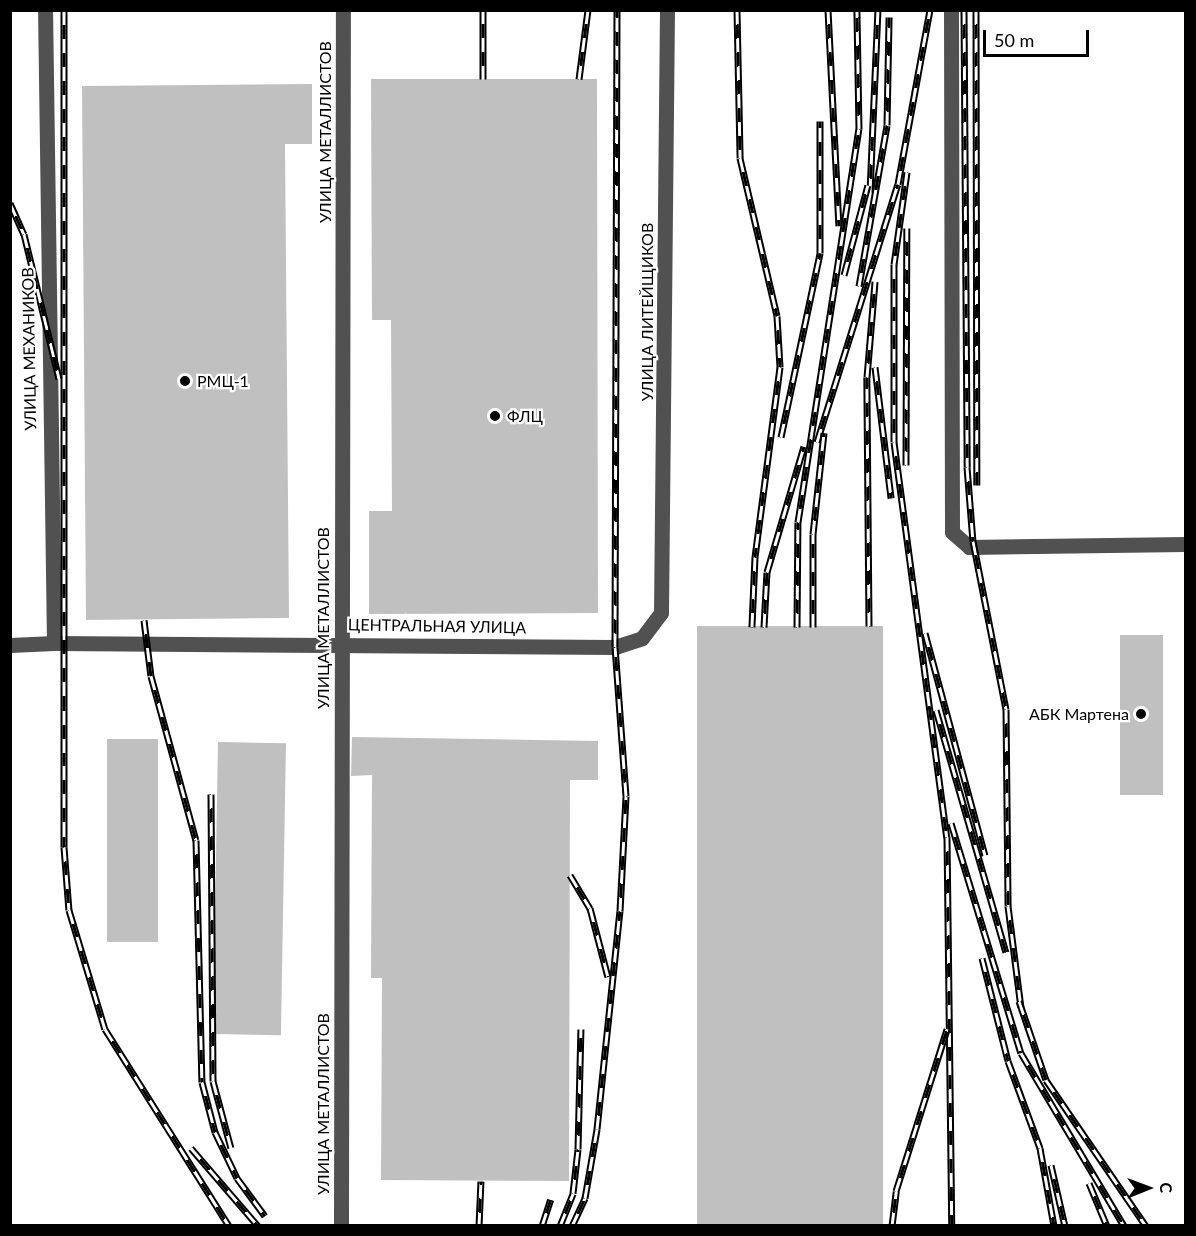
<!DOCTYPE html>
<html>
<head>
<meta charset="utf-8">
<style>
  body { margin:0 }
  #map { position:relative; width:1196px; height:1236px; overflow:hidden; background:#fff; font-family:Lato,sans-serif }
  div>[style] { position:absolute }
  .building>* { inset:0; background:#c0c0c0; transform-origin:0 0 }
  .minor>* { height:15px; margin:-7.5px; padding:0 7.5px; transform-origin:7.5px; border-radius:7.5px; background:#515151 }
  .rail>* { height:7px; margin-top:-3.5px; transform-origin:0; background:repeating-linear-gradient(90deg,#fff 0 14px,#000 0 28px); box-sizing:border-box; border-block:2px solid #000 }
  .dots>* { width:16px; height:16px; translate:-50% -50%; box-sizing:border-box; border:3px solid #fff; border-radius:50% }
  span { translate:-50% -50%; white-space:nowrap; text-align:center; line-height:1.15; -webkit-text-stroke:4.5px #fff; paint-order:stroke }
  .street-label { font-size:16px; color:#000 }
  .poi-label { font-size:16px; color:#000 }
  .left { translate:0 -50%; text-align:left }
  .right { translate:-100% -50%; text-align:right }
  .frame { position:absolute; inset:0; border:12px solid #000; pointer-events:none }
  .north { position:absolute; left:1118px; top:1158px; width:60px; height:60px; -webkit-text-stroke:4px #fff; paint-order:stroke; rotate:89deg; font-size:16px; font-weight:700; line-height:24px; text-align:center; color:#000 }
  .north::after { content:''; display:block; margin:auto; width:21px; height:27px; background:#000; clip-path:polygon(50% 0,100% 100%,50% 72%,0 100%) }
  .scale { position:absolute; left:983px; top:30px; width:106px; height:27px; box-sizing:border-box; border:3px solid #000; border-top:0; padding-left:8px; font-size:18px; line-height:21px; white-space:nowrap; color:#000; -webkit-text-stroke:4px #fff; paint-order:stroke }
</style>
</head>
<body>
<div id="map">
  <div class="building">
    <i style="clip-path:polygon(371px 79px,597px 79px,598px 613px,369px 614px,369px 511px,392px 511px,391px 320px,372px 320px)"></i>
    <i style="clip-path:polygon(312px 84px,312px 144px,285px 144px,289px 618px,86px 620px,82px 86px)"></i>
    <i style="left:883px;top:626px;width:600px;height:186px;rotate:90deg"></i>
    <i style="left:1120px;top:635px;width:43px;height:160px"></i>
    <i style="clip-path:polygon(352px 737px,598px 741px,598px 780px,570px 780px,569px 1181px,381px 1180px,382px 978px,371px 978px,372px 775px,351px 776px)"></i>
    <i style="left:158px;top:739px;width:203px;height:51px;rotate:90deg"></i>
    <i style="left:218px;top:742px;width:68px;height:292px;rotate:1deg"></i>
  </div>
  <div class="minor">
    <i style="left:951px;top:10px;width:522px;rotate:89.89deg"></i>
    <i style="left:952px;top:532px;width:23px;rotate:41deg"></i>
    <i style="left:969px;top:547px;width:217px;rotate:-0.8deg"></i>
    <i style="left:54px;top:643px;width:561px;rotate:0.41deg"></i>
    <i style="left:615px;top:647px;width:28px;rotate:-18deg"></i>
    <i style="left:642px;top:638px;width:31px;rotate:-53deg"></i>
    <i style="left:661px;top:613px;width:603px;rotate:-89.43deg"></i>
    <i style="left:10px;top:645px;width:44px;rotate:-2.6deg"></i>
    <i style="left:54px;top:643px;width:633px;rotate:-90.81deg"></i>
    <i style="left:341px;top:1226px;width:1216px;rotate:-89.91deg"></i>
  </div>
  <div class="rail">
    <i style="left:64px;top:10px;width:837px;rotate:90deg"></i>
    <i style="left:64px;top:847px;width:63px;rotate:85.5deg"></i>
    <i style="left:69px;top:910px;width:124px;rotate:73.2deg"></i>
    <i style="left:105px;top:1029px;width:233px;rotate:57.8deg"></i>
    <i style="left:737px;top:10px;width:148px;rotate:88.8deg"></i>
    <i style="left:740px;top:158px;width:162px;rotate:76.8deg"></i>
    <i style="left:777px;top:316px;width:51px;rotate:86.6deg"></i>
    <i style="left:780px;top:367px;width:192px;rotate:97.5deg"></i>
    <i style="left:755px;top:557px;width:70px;rotate:92.5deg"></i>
    <i style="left:828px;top:10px;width:216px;rotate:87.1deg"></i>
    <i style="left:964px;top:10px;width:457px;rotate:89.6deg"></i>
    <i style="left:967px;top:467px;width:74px;rotate:85.4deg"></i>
    <i style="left:973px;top:541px;width:171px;rotate:78.9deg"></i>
    <i style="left:1006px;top:709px;width:197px;rotate:89.4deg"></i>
    <i style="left:1008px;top:906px;width:102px;rotate:82.7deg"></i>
    <i style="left:976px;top:10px;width:475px;rotate:89.9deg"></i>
    <i style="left:483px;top:79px;width:69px;rotate:-90deg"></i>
    <i style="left:579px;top:79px;width:70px;rotate:-82.6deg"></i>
    <i style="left:907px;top:172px;width:93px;rotate:98deg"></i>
    <i style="left:894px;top:264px;width:178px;rotate:90deg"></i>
    <i style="left:894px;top:442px;width:399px;rotate:82.4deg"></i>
    <i style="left:947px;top:837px;width:389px;rotate:89.3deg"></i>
    <i style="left:870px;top:192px;width:182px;rotate:-87.5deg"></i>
    <i style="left:10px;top:203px;width:34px;rotate:66deg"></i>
    <i style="left:24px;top:234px;width:149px;rotate:76.4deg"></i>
    <i style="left:844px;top:275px;width:93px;rotate:-75.1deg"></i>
    <i style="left:859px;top:286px;width:163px;rotate:-80.1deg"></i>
    <i style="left:887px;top:125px;width:108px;rotate:-88.9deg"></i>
    <i style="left:875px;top:367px;width:132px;rotate:83deg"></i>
    <i style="left:781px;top:437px;width:188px;rotate:-78deg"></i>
    <i style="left:820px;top:253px;width:132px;rotate:-90deg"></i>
    <i style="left:817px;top:442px;width:270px;rotate:-72.6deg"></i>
    <i style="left:898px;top:184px;width:177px;rotate:-79.6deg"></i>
    <i style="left:906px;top:465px;width:237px;rotate:-89.8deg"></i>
    <i style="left:144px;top:620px;width:56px;rotate:82.9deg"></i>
    <i style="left:151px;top:676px;width:170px;rotate:74.7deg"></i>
    <i style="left:196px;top:840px;width:242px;rotate:88.6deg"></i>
    <i style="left:202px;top:1082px;width:52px;rotate:75.4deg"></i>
    <i style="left:215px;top:1132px;width:51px;rotate:64.4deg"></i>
    <i style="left:237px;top:1178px;width:47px;rotate:53.6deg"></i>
    <i style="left:869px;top:626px;width:249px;rotate:-90.5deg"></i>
    <i style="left:867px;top:377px;width:96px;rotate:-85.2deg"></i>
    <i style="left:764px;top:627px;width:55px;rotate:-86.9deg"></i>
    <i style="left:767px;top:572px;width:131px;rotate:-73.6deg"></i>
    <i style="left:797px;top:627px;width:105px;rotate:-89.5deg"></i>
    <i style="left:798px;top:522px;width:398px;rotate:-81.2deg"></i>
    <i style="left:859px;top:129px;width:119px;rotate:-91deg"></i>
    <i style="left:813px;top:627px;width:93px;rotate:-90deg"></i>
    <i style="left:813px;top:534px;width:102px;rotate:-83.8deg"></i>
    <i style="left:925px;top:633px;width:230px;rotate:74.9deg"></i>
    <i style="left:936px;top:710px;width:252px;rotate:73.9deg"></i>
    <i style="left:211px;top:794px;width:287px;rotate:89.6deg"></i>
    <i style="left:213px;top:1081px;width:69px;rotate:75deg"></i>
    <i style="left:951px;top:823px;width:240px;rotate:73.1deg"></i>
    <i style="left:1021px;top:1053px;width:201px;rotate:59.2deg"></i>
    <i style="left:570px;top:875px;width:39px;rotate:59deg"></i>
    <i style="left:590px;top:908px;width:71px;rotate:75.4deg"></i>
    <i style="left:982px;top:958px;width:106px;rotate:75.8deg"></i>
    <i style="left:1008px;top:1061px;width:93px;rotate:69.8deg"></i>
    <i style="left:1040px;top:1148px;width:79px;rotate:79.8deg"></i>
    <i style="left:1019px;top:1001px;width:83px;rotate:71.1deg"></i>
    <i style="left:1046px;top:1080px;width:177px;rotate:55.6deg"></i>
    <i style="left:191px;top:1148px;width:103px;rotate:49.3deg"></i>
    <i style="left:1051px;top:1165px;width:63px;rotate:77.1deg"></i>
    <i style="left:1089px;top:1183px;width:47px;rotate:67.3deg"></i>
    <i style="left:479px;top:1226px;width:45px;rotate:-87.5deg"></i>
    <i style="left:542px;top:1226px;width:28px;rotate:-72deg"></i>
    <i style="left:560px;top:1226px;width:35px;rotate:-68deg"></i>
    <i style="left:573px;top:1193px;width:44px;rotate:-83.5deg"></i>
    <i style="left:578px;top:1149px;width:120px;rotate:-88.6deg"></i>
    <i style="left:572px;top:1226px;width:31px;rotate:-65deg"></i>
    <i style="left:585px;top:1198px;width:70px;rotate:-80.1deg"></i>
    <i style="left:597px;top:1129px;width:219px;rotate:-84deg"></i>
    <i style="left:620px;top:911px;width:115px;rotate:-87deg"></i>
    <i style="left:626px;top:796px;width:149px;rotate:-94.2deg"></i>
    <i style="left:615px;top:647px;width:637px;rotate:-89.82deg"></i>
    <i style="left:892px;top:1226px;width:35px;rotate:-83deg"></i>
    <i style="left:896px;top:1191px;width:170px;rotate:-72.5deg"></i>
  </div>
  <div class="dots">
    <i style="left:185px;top:381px;background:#000"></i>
    <i style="left:495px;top:416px;background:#000"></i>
    <i style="left:1141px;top:714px;background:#000"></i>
  </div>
  <div class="street-label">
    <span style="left:325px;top:132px;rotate:-90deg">УЛИЦА МЕТАЛЛИСТОВ</span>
    <span style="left:647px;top:312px;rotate:-90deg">УЛИЦА ЛИТЕЙЩИКОВ</span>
    <span style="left:29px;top:349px;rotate:-91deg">УЛИЦА МЕХАНИКОВ</span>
    <span style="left:323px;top:618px;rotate:-90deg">УЛИЦА МЕТАЛЛИСТОВ</span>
    <span style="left:437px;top:626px;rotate:1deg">ЦЕНТРАЛЬНАЯ УЛИЦА</span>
    <span style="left:323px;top:1104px;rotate:-90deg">УЛИЦА МЕТАЛЛИСТОВ</span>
  </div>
  <div class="poi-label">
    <span class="left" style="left:197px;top:381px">РМЦ-1</span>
    <span class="left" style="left:507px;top:416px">ФЛЦ</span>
    <span class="right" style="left:1129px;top:714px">АБК Мартена</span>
  </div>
  <div class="frame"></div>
  <div class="north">С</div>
  <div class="scale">50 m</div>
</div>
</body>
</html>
